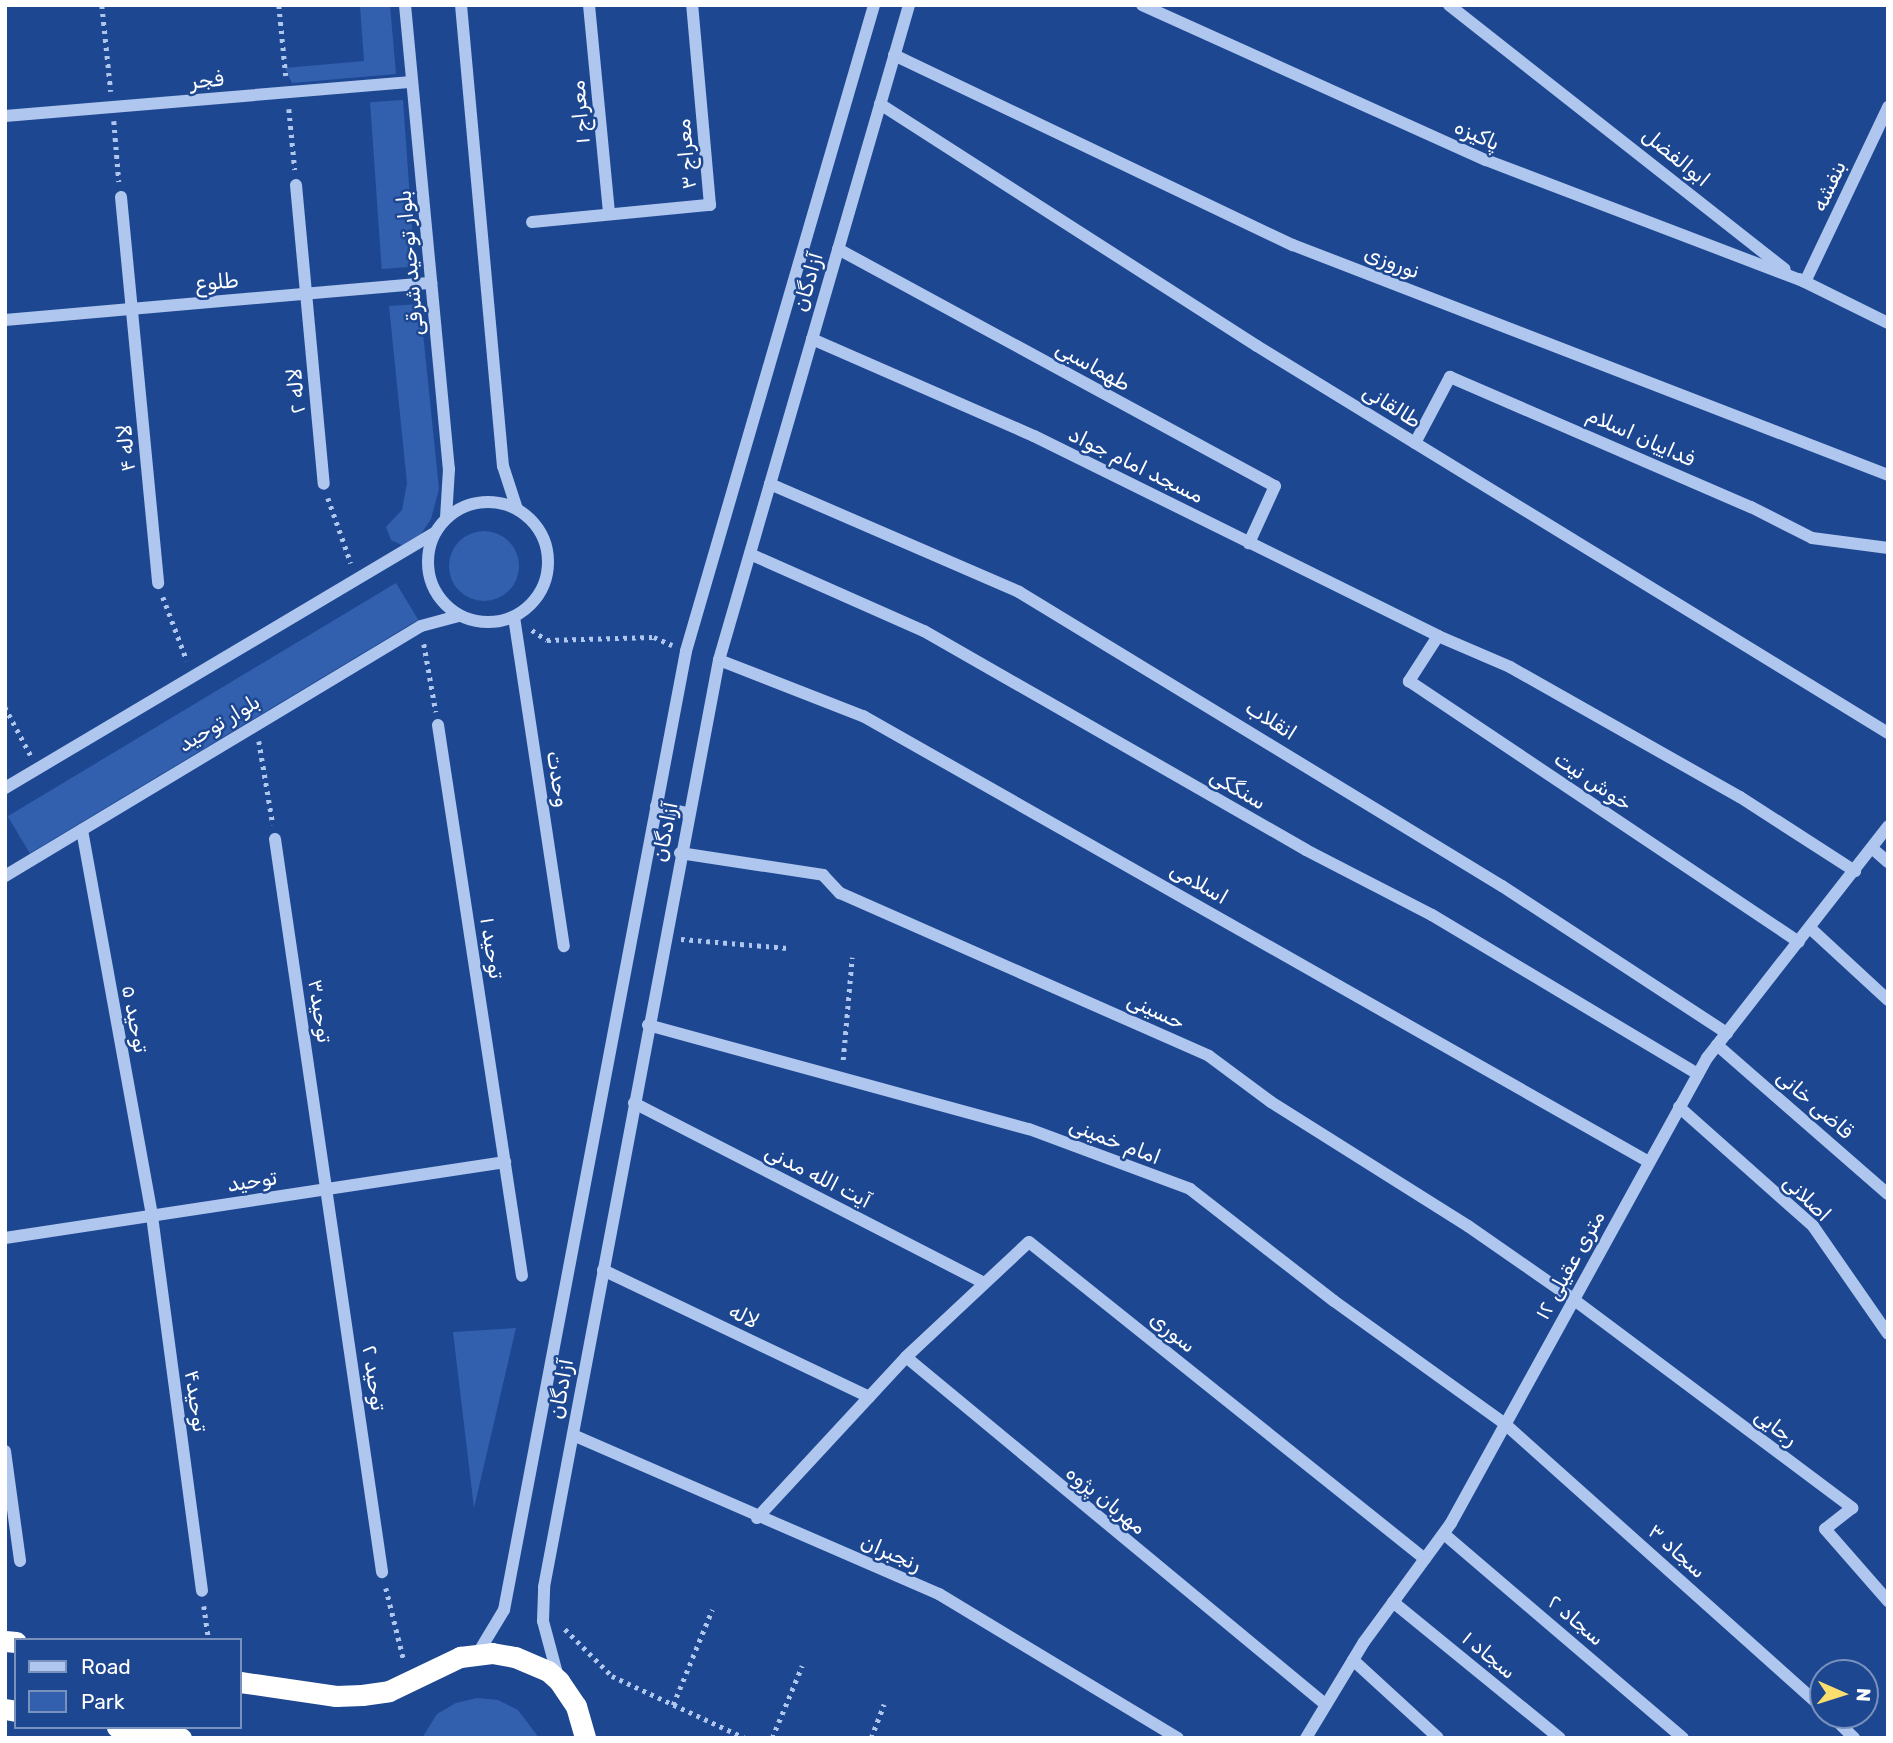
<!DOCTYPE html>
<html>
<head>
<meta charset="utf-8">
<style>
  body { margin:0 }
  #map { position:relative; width:1893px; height:1743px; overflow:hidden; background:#1e4791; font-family:Rubik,"Noto Sans Arabic",sans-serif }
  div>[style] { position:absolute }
  .green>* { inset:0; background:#3260af; transform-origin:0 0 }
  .round { border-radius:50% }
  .path>* { height:4.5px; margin-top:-2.25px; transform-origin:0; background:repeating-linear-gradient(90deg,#afc6ee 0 3.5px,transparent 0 8.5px) }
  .minor>* { height:12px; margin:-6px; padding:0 6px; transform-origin:6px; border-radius:6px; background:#afc6ee }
  .minor>.ring { margin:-6px; padding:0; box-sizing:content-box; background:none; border:12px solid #afc6ee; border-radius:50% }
  .highway>* { height:21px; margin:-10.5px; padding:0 10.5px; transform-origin:10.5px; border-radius:10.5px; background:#fff }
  span { translate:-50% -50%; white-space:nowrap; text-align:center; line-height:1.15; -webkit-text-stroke:5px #1e4791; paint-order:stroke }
  .street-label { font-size:21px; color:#fff }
  .frame { position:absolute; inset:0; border:7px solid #fff; pointer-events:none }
  .legend { position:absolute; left:14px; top:1638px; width:228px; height:91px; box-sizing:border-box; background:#1e4791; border:2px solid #7891bd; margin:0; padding:9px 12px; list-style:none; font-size:21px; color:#fff }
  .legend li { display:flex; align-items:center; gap:14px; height:35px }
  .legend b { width:35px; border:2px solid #7891bd }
  .north { position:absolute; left:1809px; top:1659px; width:70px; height:70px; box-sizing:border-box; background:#1e4791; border:2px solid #7891bd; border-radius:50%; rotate:93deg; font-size:19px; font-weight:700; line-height:28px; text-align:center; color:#fff }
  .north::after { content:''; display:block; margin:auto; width:24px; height:32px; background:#fcde6e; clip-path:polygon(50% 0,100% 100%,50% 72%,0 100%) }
</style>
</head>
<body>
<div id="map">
  <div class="green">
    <i style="clip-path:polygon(360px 5px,390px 5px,396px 74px,292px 83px,285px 68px,364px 61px)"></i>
    <i style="left:403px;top:100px;width:167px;height:33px;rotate:86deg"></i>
    <i style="clip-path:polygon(420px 304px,439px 489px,431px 519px,421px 534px,402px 545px,391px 540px,386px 527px,402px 510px,407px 483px,389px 306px)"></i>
    <i class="round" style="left:449px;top:531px;width:70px;height:70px"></i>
    <i style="left:396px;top:583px;width:43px;height:453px;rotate:59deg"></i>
    <i style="clip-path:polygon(516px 1328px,474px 1508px,453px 1332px)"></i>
    <i style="clip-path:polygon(477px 1698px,498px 1700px,518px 1710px,539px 1738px,422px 1738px,437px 1714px,456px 1703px)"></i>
  </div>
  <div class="path">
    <i style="left:102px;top:5px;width:87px;rotate:84.1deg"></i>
    <i style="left:279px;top:5px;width:71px;rotate:84.4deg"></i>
    <i style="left:289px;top:109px;width:61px;rotate:84.4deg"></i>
    <i style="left:114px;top:121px;width:61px;rotate:85.3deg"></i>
    <i style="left:328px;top:498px;width:69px;rotate:70.5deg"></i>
    <i style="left:163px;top:597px;width:68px;rotate:69.4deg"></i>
    <i style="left:532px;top:630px;width:18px;rotate:34deg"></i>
    <i style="left:547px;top:640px;width:107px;rotate:-1.6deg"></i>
    <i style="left:654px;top:637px;width:20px;rotate:24deg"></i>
    <i style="left:424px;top:644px;width:69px;rotate:80deg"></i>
    <i style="left:5px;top:707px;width:55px;rotate:62deg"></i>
    <i style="left:259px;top:741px;width:85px;rotate:80.5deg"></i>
    <i style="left:681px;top:939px;width:107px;rotate:4.8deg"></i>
    <i style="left:843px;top:1060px;width:103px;rotate:-85deg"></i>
    <i style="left:386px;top:1588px;width:75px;rotate:76.1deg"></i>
    <i style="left:204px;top:1606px;width:34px;rotate:82deg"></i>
    <i style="left:565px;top:1629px;width:66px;rotate:45deg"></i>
    <i style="left:612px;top:1676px;width:147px;rotate:25deg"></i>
    <i style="left:673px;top:1705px;width:103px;rotate:-67.7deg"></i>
    <i style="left:772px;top:1738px;width:78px;rotate:-67.4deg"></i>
    <i style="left:871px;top:1738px;width:36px;rotate:-69deg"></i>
  </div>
  <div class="minor">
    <i style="left:405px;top:5px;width:466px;rotate:84.6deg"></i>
    <i style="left:449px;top:469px;width:49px;rotate:93.5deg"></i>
    <i style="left:461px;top:5px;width:463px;rotate:84.8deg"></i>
    <i style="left:503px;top:466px;width:45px;rotate:72deg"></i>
    <i style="left:589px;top:5px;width:210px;rotate:84.5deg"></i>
    <i style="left:1142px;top:5px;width:377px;rotate:24.3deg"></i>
    <i style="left:1486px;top:160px;width:342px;rotate:20.9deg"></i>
    <i style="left:1805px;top:282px;width:194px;rotate:-64.6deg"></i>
    <i style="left:1449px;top:5px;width:427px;rotate:38.2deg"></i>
    <i style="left:894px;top:55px;width:442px;rotate:25.5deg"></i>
    <i style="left:1293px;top:245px;width:638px;rotate:21.13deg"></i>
    <i style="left:880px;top:104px;width:448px;rotate:32.7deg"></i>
    <i style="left:1257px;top:346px;width:740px;rotate:31.52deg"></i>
    <i style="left:5px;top:116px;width:408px;rotate:-4.8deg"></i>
    <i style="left:296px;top:185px;width:300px;rotate:84.7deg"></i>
    <i style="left:121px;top:197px;width:388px;rotate:84.5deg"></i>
    <i style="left:532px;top:222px;width:179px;rotate:-5.5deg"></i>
    <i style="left:710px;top:205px;width:201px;rotate:-95.1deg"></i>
    <i style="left:838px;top:249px;width:497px;rotate:28.5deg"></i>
    <i style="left:1275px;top:486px;width:63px;rotate:114.5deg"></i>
    <i style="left:1799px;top:279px;width:99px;rotate:26.3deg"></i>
    <i style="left:5px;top:320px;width:428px;rotate:-5deg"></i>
    <i style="left:812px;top:339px;width:242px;rotate:23.6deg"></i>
    <i style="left:1034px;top:436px;width:451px;rotate:26.3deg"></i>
    <i style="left:1438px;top:636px;width:78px;rotate:23.3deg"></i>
    <i style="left:1510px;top:667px;width:264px;rotate:29.5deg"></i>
    <i style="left:1740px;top:797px;width:137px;rotate:32.8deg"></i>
    <i style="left:1415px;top:443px;width:75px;rotate:-62.1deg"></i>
    <i style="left:1450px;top:377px;width:328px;rotate:23.4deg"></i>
    <i style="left:1751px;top:507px;width:68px;rotate:26.9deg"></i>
    <i style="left:1812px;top:538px;width:77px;rotate:7.5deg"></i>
    <i style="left:770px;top:484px;width:271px;rotate:23.4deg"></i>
    <i style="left:1019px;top:592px;width:565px;rotate:31.33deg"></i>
    <i style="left:1502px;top:886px;width:269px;rotate:33.2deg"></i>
    <i class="ring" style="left:428px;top:502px;width:108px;height:108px"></i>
    <i style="left:750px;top:554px;width:190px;rotate:23.9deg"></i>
    <i style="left:924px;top:631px;width:440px;rotate:29.8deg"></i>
    <i style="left:1306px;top:850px;width:142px;rotate:27.3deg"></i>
    <i style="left:1432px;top:915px;width:310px;rotate:30.9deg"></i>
    <i style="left:514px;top:617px;width:333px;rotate:81.4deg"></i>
    <i style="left:1438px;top:636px;width:54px;rotate:122.8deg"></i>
    <i style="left:1409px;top:681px;width:469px;rotate:33.8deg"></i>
    <i style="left:719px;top:660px;width:155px;rotate:21.3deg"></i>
    <i style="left:863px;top:716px;width:904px;rotate:29.57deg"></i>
    <i style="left:438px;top:725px;width:557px;rotate:81.33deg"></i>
    <i style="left:5px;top:788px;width:500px;rotate:-30.7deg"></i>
    <i style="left:656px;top:806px;width:32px;rotate:13deg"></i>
    <i style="left:82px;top:830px;width:392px;rotate:79.7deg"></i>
    <i style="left:152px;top:1216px;width:378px;rotate:82.4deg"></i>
    <i style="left:275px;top:839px;width:741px;rotate:81.69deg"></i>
    <i style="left:1873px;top:849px;width:20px;rotate:41deg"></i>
    <i style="left:680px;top:853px;width:145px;rotate:8.7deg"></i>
    <i style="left:823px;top:875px;width:25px;rotate:47deg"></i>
    <i style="left:840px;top:893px;width:403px;rotate:23.8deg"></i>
    <i style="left:1209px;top:1056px;width:77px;rotate:36.6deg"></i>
    <i style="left:1271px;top:1102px;width:233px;rotate:32.2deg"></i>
    <i style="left:1468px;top:1226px;width:128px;rotate:34.8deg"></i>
    <i style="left:1573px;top:1299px;width:349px;rotate:36.8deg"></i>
    <i style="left:1852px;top:1508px;width:34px;rotate:142deg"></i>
    <i style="left:1825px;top:1529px;width:96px;rotate:48.8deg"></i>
    <i style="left:5px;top:876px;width:485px;rotate:-31deg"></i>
    <i style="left:421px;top:626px;width:39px;rotate:-15deg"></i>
    <i style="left:1810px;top:928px;width:106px;rotate:42.7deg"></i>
    <i style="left:648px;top:1025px;width:395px;rotate:15.3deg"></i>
    <i style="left:1029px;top:1129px;width:172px;rotate:20.4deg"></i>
    <i style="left:1190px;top:1189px;width:182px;rotate:37.9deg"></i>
    <i style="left:1334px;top:1301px;width:211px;rotate:35.7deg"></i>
    <i style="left:1505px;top:1424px;width:426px;rotate:41.8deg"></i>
    <i style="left:1717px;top:1045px;width:227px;rotate:41.1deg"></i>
    <i style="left:634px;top:1103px;width:394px;rotate:27.2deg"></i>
    <i style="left:1679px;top:1107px;width:179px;rotate:41.6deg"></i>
    <i style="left:1813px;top:1226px;width:131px;rotate:55.2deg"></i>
    <i style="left:5px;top:1238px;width:506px;rotate:-8.64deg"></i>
    <i style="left:603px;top:1270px;width:295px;rotate:25.5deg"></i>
    <i style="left:906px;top:1357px;width:168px;rotate:-43.1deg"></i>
    <i style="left:1029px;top:1242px;width:507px;rotate:38.68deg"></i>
    <i style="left:573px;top:1435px;width:399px;rotate:23.5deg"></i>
    <i style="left:939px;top:1594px;width:279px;rotate:31.1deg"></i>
    <i style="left:5px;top:1451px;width:111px;rotate:82.2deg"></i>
    <i style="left:757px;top:1518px;width:219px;rotate:-47.2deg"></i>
    <i style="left:906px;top:1357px;width:545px;rotate:39.64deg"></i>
    <i style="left:1444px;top:1534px;width:314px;rotate:40.5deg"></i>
    <i style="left:1393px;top:1602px;width:215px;rotate:39.2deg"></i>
    <i style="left:478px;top:1653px;width:50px;rotate:-58.8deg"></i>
    <i style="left:504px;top:1610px;width:976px;rotate:-79.25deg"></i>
    <i style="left:686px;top:651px;width:673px;rotate:-73.77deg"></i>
    <i style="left:1353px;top:1660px;width:115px;rotate:42.5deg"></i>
    <i style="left:558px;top:1677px;width:58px;rotate:-105deg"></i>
    <i style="left:543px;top:1621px;width:34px;rotate:-88deg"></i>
    <i style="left:544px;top:1587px;width:943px;rotate:-79.31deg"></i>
    <i style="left:719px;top:660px;width:682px;rotate:-73.82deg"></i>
    <i style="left:1831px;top:1715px;width:33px;rotate:45deg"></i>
    <i style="left:1306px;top:1738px;width:112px;rotate:-58.9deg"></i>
    <i style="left:1364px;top:1642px;width:147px;rotate:-53.8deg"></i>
    <i style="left:1451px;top:1523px;width:531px;rotate:-61.17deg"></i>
    <i style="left:1707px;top:1058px;width:294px;rotate:-52deg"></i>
  </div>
  <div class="highway">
    <i style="left:5px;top:1641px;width:11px;rotate:5deg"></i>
    <i style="left:240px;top:1682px;width:97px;rotate:8.3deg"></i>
    <i style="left:336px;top:1696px;width:26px;rotate:-2deg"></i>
    <i style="left:362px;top:1695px;width:27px;rotate:-8deg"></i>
    <i style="left:389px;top:1691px;width:79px;rotate:-25.6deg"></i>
    <i style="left:460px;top:1657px;width:32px;rotate:-7deg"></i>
    <i style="left:492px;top:1653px;width:23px;rotate:10deg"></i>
    <i style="left:515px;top:1657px;width:36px;rotate:23deg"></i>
    <i style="left:548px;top:1671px;width:15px;rotate:42deg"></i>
    <i style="left:559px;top:1681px;width:30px;rotate:56deg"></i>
    <i style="left:576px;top:1706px;width:33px;rotate:74deg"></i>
    <i style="left:5px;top:1709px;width:11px;rotate:10deg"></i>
    <i style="left:117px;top:1727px;width:65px;rotate:9.8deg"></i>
  </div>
  <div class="street-label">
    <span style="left:207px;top:80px;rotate:-5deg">فجر</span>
    <span style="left:580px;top:112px;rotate:-95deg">معراج ۱</span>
    <span style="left:1477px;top:135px;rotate:24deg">پاکیزه</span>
    <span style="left:686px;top:154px;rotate:-95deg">معراج ۳</span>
    <span style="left:1676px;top:157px;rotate:39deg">ابوالفضل</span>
    <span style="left:1829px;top:186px;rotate:-65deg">بنفشه</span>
    <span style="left:1392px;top:262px;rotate:21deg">نوروزی</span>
    <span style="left:410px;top:263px;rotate:-95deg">بلوار توحید شرقی</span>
    <span style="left:217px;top:282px;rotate:-5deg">طلوع</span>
    <span style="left:808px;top:282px;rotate:-74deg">آزادگان</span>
    <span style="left:1093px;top:366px;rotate:29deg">طهماسبی</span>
    <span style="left:296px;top:391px;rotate:-95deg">لاله ۲</span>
    <span style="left:1392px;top:406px;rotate:32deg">طالقانی</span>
    <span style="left:1641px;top:437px;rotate:24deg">فداییان اسلام</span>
    <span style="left:126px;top:448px;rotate:-95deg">لاله ۴</span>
    <span style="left:1136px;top:465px;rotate:26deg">مسجد امام جواد</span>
    <span style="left:1271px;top:720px;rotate:32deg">انقلاب</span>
    <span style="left:219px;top:723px;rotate:-31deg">بلوار توحید</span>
    <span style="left:558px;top:779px;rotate:81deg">وحدت</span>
    <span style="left:1593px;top:781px;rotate:34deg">خوش نیت</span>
    <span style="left:1238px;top:789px;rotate:30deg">سنگکی</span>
    <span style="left:665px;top:832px;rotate:-79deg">آزادگان</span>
    <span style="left:1199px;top:883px;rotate:30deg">اسلامی</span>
    <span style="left:492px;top:948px;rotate:81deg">توحید ۱</span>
    <span style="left:320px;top:1011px;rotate:81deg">توحید۳</span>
    <span style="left:1156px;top:1011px;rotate:24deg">حسینی</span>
    <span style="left:135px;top:1019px;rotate:79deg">توحید ۵</span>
    <span style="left:1815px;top:1104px;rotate:41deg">قاضی خانی</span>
    <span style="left:1115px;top:1141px;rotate:21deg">امام خمینی</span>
    <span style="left:818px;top:1176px;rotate:27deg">آیت الله مدنی</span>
    <span style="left:252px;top:1181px;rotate:-9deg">توحید</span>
    <span style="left:1807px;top:1198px;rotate:44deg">اصلانی</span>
    <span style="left:1570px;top:1265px;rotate:-61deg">۱۲ متری عقیلی</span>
    <span style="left:744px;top:1316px;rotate:26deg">لاله</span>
    <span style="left:1173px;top:1332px;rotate:39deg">سوری</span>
    <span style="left:374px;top:1378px;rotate:82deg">توحید ۲</span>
    <span style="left:561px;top:1389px;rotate:-80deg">آزادگان</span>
    <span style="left:196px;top:1401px;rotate:82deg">توحید۴</span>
    <span style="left:1776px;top:1427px;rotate:37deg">رجایی</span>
    <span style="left:1106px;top:1500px;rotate:39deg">مهربان پژوه</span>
    <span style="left:1677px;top:1551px;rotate:42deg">سجاد ۳</span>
    <span style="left:891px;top:1553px;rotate:23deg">رنجبران</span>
    <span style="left:1576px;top:1620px;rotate:40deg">سجاد ۲</span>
    <span style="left:1489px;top:1655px;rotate:39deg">سجاد ۱</span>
  </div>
  <div class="frame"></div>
  <ul class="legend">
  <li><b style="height:9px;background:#afc6ee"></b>Road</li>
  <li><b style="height:19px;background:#3260af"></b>Park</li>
  </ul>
  <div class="north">N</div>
</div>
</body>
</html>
